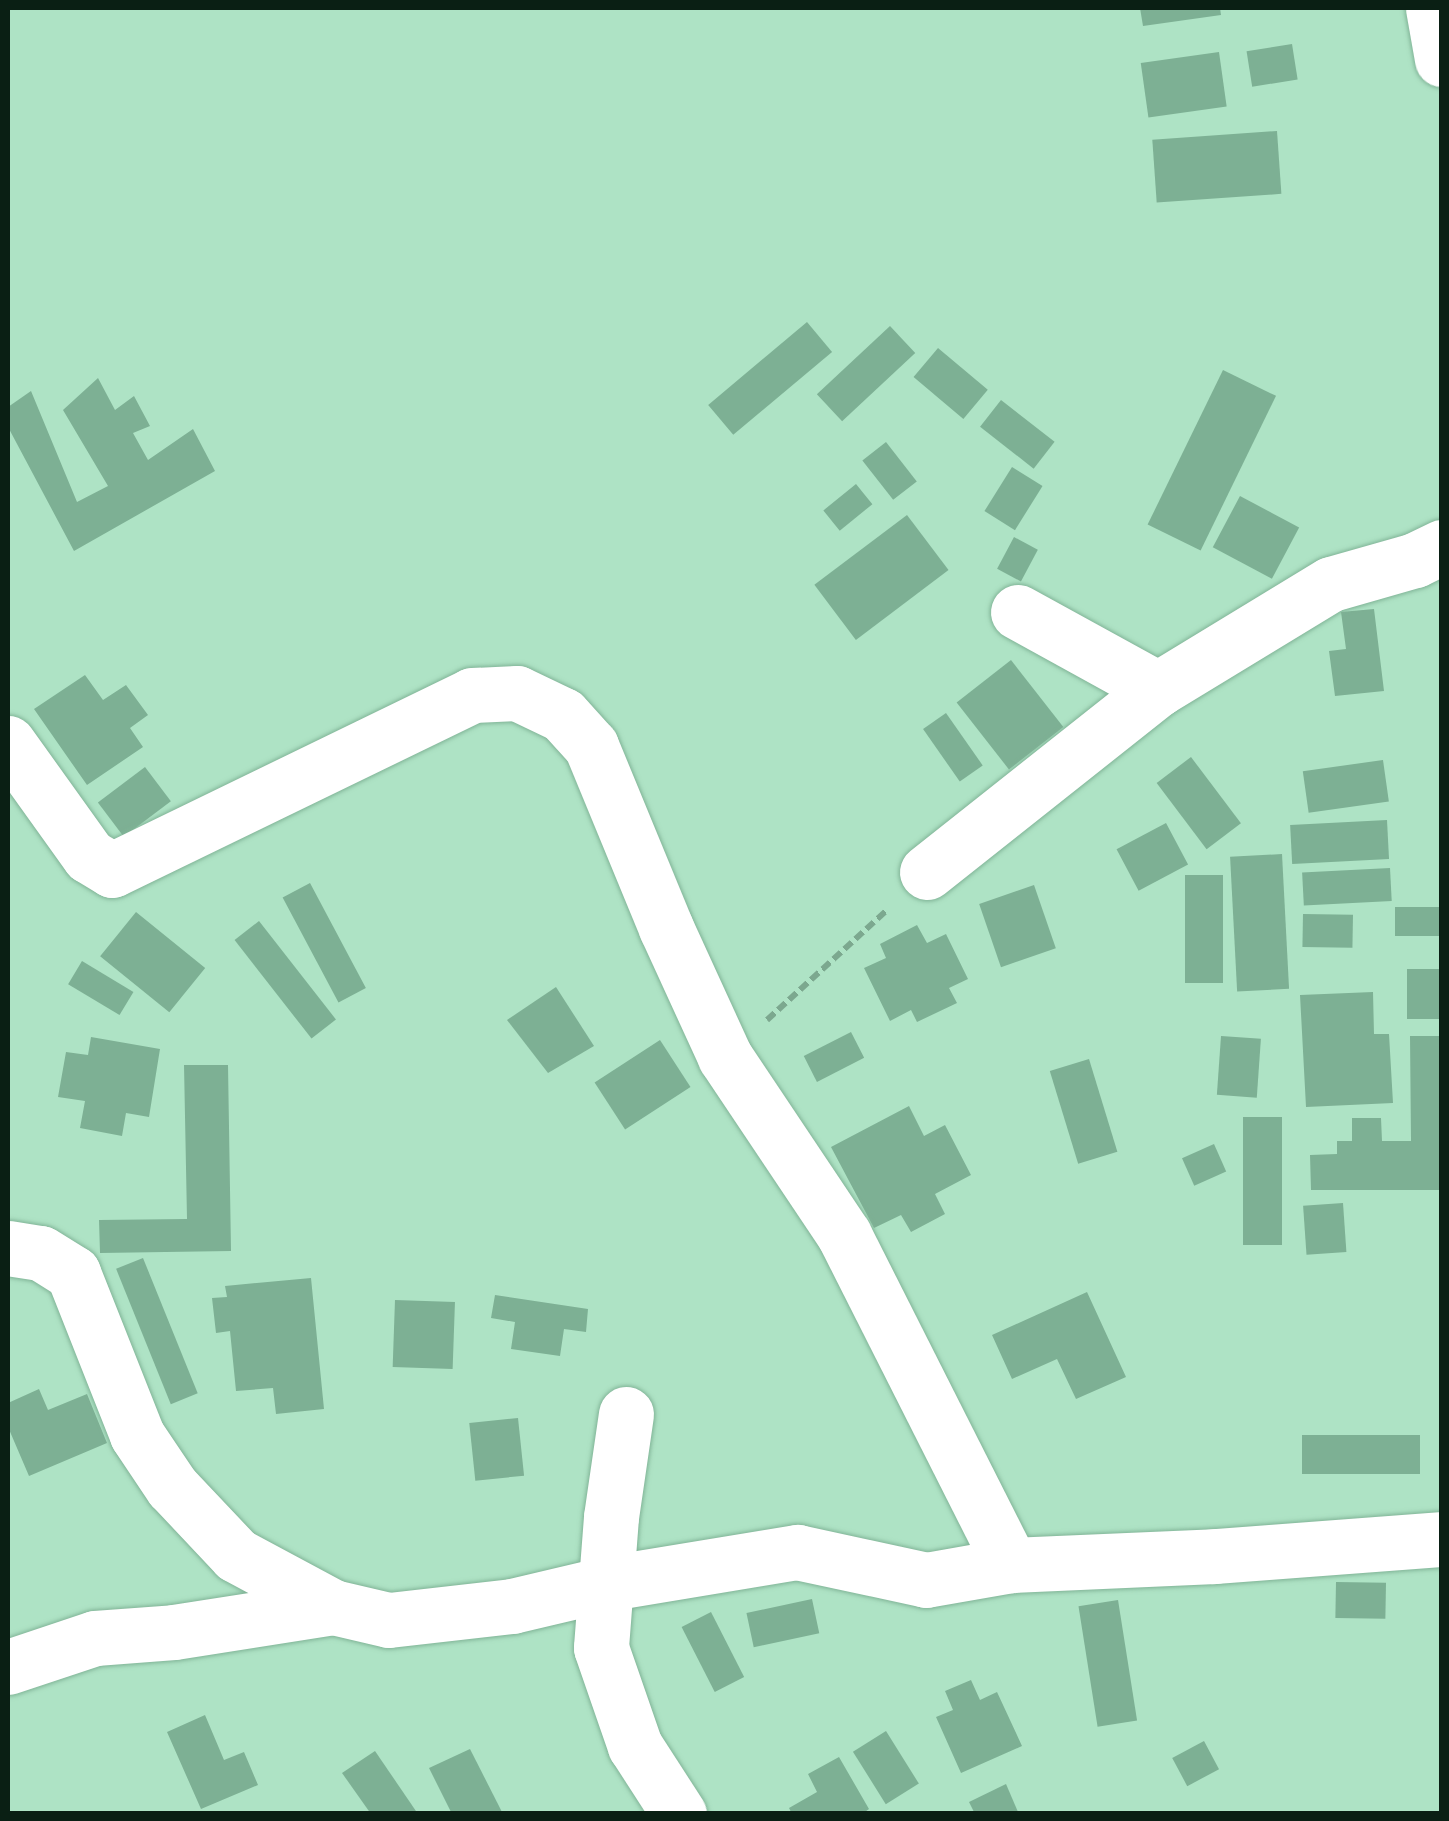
<!DOCTYPE html>
<html>
<head>
<meta charset="utf-8">
<style>
  body { margin:0 }
  #map { position:relative; width:1449px; height:1821px; overflow:hidden; background:#aee3c5; font-family:Figtree,sans-serif }
  div>[style] { position:absolute }
  .building>* { inset:0; background:#7db094; transform-origin:0 0 }
  .path>* { height:6px; margin-top:-3px; transform-origin:0; background:repeating-linear-gradient(90deg,#7ca88f 0 10px,transparent 0 15px) }
  .roads { filter:drop-shadow(0 0 2px #81b497) drop-shadow(0 0 2px #81b497) }
  .minor>* { height:55px; margin:-27.5px; padding:0 27.5px; transform-origin:27.5px; border-radius:27.5px; background:#fff }
  .major>* { height:55px; margin:-27.5px; padding:0 27.5px; transform-origin:27.5px; border-radius:27.5px; background:#fff }
  span { translate:-50% -50%; white-space:nowrap; text-align:center; line-height:1.15; -webkit-text-stroke:10px #e3fded; paint-order:stroke }
  .frame { position:absolute; inset:0; border:10px solid #0a1f14; pointer-events:none }
</style>
</head>
<body>
<div id="map">
  <div class="building">
    <i style="clip-path:polygon(1140px 8px,1220px 8px,1221px 15px,1143px 26px)"></i>
    <i style="left:1292px;top:44px;width:36px;height:46px;rotate:81deg"></i>
    <i style="left:1219px;top:52px;width:55px;height:79px;rotate:82deg"></i>
    <i style="left:1277px;top:131px;width:63px;height:125px;rotate:86deg"></i>
    <i style="left:807px;top:322px;width:39px;height:129px;rotate:50deg"></i>
    <i style="left:890px;top:326px;width:37px;height:100px;rotate:47deg"></i>
    <i style="left:938px;top:348px;width:65px;height:38px;rotate:40deg"></i>
    <i style="left:1223px;top:370px;width:59px;height:172px;rotate:26deg"></i>
    <i style="clip-path:polygon(98px 378px,115px 410px,134px 396px,150px 426px,133px 433px,148px 460px,193px 429px,215px 471px,74px 551px,8px 427px,8px 407px,31px 391px,77px 502px,108px 486px,63px 410px)"></i>
    <i style="left:1001px;top:400px;width:68px;height:34px;rotate:38deg"></i>
    <i style="left:886px;top:442px;width:50px;height:30px;rotate:52deg"></i>
    <i style="left:1012px;top:467px;width:36px;height:52px;rotate:32deg"></i>
    <i style="left:856px;top:484px;width:26px;height:42px;rotate:51deg"></i>
    <i style="left:1240px;top:496px;width:67px;height:58px;rotate:28deg"></i>
    <i style="left:907px;top:515px;width:69px;height:116px;rotate:53deg"></i>
    <i style="left:1014px;top:537px;width:27px;height:36px;rotate:28deg"></i>
    <i style="clip-path:polygon(1374px 609px,1384px 691px,1335px 696px,1329px 651px,1346px 649px,1341px 612px)"></i>
    <i style="left:1011px;top:660px;width:85px;height:69px;rotate:52deg"></i>
    <i style="clip-path:polygon(85px 675px,103px 700px,126px 685px,148px 715px,130px 728px,143px 747px,87px 785px,34px 709px)"></i>
    <i style="left:946px;top:713px;width:64px;height:28px;rotate:55deg"></i>
    <i style="left:1191px;top:757px;width:83px;height:43px;rotate:53deg"></i>
    <i style="left:1383px;top:760px;width:42px;height:81px;rotate:82deg"></i>
    <i style="left:145px;top:767px;width:43px;height:59px;rotate:53deg"></i>
    <i style="left:1387px;top:820px;width:39px;height:97px;rotate:87deg"></i>
    <i style="left:1166px;top:823px;width:47px;height:56px;rotate:62deg"></i>
    <i style="left:1282px;top:854px;width:135px;height:52px;rotate:87deg"></i>
    <i style="left:1390px;top:868px;width:33px;height:88px;rotate:87deg"></i>
    <i style="left:1185px;top:875px;width:38px;height:108px"></i>
    <i style="left:310px;top:883px;width:119px;height:31px;rotate:62deg"></i>
    <i style="left:1034px;top:885px;width:67px;height:58px;rotate:71deg"></i>
    <i style="left:1395px;top:907px;width:47px;height:29px"></i>
    <i style="left:136px;top:912px;width:89px;height:57px;rotate:39deg"></i>
    <i style="left:1303px;top:914px;width:50px;height:33px;rotate:1deg"></i>
    <i style="left:259px;top:921px;width:125px;height:31px;rotate:52deg"></i>
    <i style="clip-path:polygon(917px 925px,927px 943px,946px 934px,968px 979px,949px 988px,957px 1003px,917px 1022px,911px 1010px,890px 1021px,864px 968px,886px 958px,880px 944px)"></i>
    <i style="left:82px;top:961px;width:60px;height:27px;rotate:31deg"></i>
    <i style="left:1442px;top:969px;width:50px;height:35px;rotate:90deg"></i>
    <i style="clip-path:polygon(556px 987px,594px 1046px,548px 1073px,507px 1020px)"></i>
    <i style="clip-path:polygon(1373px 992px,1374px 1034px,1389px 1034px,1393px 1103px,1306px 1107px,1300px 995px)"></i>
    <i style="left:851px;top:1032px;width:29px;height:53px;rotate:63deg"></i>
    <i style="left:1221px;top:1036px;width:40px;height:59px;rotate:4deg"></i>
    <i style="clip-path:polygon(1410px 1036px,1442px 1036px,1442px 1190px,1311px 1190px,1310px 1155px,1337px 1154px,1337px 1141px,1352px 1141px,1352px 1118px,1381px 1118px,1382px 1141px,1411px 1141px)"></i>
    <i style="clip-path:polygon(91px 1037px,160px 1049px,149px 1117px,126px 1113px,122px 1136px,80px 1128px,85px 1101px,58px 1097px,66px 1052px,88px 1055px)"></i>
    <i style="left:660px;top:1040px;width:56px;height:78px;rotate:57deg"></i>
    <i style="left:1089px;top:1059px;width:97px;height:41px;rotate:73deg"></i>
    <i style="clip-path:polygon(184px 1065px,228px 1065px,231px 1251px,100px 1253px,99px 1220px,187px 1219px)"></i>
    <i style="clip-path:polygon(909px 1106px,924px 1136px,945px 1125px,971px 1175px,935px 1194px,945px 1214px,911px 1232px,901px 1215px,874px 1228px,831px 1147px)"></i>
    <i style="left:1243px;top:1117px;width:39px;height:128px"></i>
    <i style="left:1214px;top:1144px;width:30px;height:35px;rotate:66deg"></i>
    <i style="left:1343px;top:1203px;width:49px;height:40px;rotate:86deg"></i>
    <i style="left:143px;top:1258px;width:146px;height:29px;rotate:68deg"></i>
    <i style="clip-path:polygon(311px 1278px,324px 1409px,276px 1414px,273px 1388px,236px 1391px,230px 1331px,216px 1333px,212px 1298px,227px 1297px,225px 1286px)"></i>
    <i style="clip-path:polygon(1087px 1292px,1126px 1377px,1076px 1399px,1057px 1359px,1012px 1379px,992px 1335px)"></i>
    <i style="clip-path:polygon(495px 1295px,588px 1309px,586px 1332px,564px 1329px,560px 1356px,511px 1349px,515px 1322px,491px 1318px)"></i>
    <i style="left:395px;top:1300px;width:60px;height:67px;rotate:2deg"></i>
    <i style="clip-path:polygon(39px 1389px,48px 1410px,87px 1394px,107px 1443px,29px 1476px,8px 1427px,8px 1403px)"></i>
    <i style="left:518px;top:1418px;width:58px;height:49px;rotate:84deg"></i>
    <i style="left:1420px;top:1435px;width:39px;height:118px;rotate:90deg"></i>
    <i style="left:1336px;top:1582px;width:50px;height:36px;rotate:1deg"></i>
    <i style="left:812px;top:1599px;width:35px;height:67px;rotate:78deg"></i>
    <i style="left:1118px;top:1600px;width:122px;height:40px;rotate:81deg"></i>
    <i style="left:711px;top:1612px;width:73px;height:33px;rotate:63deg"></i>
    <i style="clip-path:polygon(971px 1680px,980px 1700px,997px 1692px,1022px 1746px,961px 1773px,936px 1717px,953px 1710px,945px 1691px)"></i>
    <i style="clip-path:polygon(205px 1715px,224px 1760px,244px 1752px,258px 1785px,201px 1809px,167px 1732px)"></i>
    <i style="left:886px;top:1731px;width:62px;height:39px;rotate:58deg"></i>
    <i style="left:1204px;top:1741px;width:32px;height:36px;rotate:62deg"></i>
    <i style="clip-path:polygon(470px 1749px,503px 1814px,452px 1814px,429px 1768px)"></i>
    <i style="clip-path:polygon(375px 1751px,418px 1814px,371px 1814px,342px 1773px)"></i>
    <i style="clip-path:polygon(839px 1757px,869px 1809px,862px 1814px,792px 1814px,789px 1808px,817px 1792px,808px 1774px)"></i>
    <i style="clip-path:polygon(1006px 1784px,1018px 1812px,975px 1814px,969px 1802px)"></i>
  </div>
  <div class="path">
    <i style="left:767px;top:1020px;width:163px;rotate:-42.5deg"></i>
  </div>
  <div class="roads">
    <div class="minor">
      <i style="left:1018px;top:612px;width:160px;rotate:28.8deg"></i>
      <i style="left:8px;top:743px;width:139px;rotate:54.4deg"></i>
      <i style="left:89px;top:856px;width:27px;rotate:31deg"></i>
      <i style="left:112px;top:870px;width:400px;rotate:-25.9deg"></i>
      <i style="left:472px;top:695px;width:45px;rotate:-2.5deg"></i>
      <i style="left:517px;top:693px;width:51px;rotate:25.6deg"></i>
      <i style="left:563px;top:715px;width:42px;rotate:47.9deg"></i>
      <i style="left:591px;top:746px;width:197px;rotate:67.6deg"></i>
      <i style="left:666px;top:928px;width:142px;rotate:65.4deg"></i>
      <i style="left:725px;top:1057px;width:214px;rotate:56.2deg"></i>
      <i style="left:844px;top:1235px;width:370px;rotate:63.2deg"></i>
      <i style="left:927px;top:872px;width:295px;rotate:-38.4deg"></i>
      <i style="left:1158px;top:689px;width:202px;rotate:-31.3deg"></i>
      <i style="left:1331px;top:584px;width:87px;rotate:-15.9deg"></i>
      <i style="left:1415px;top:560px;width:30px;rotate:-26deg"></i>
      <i style="left:8px;top:1248px;width:33px;rotate:9deg"></i>
      <i style="left:41px;top:1253px;width:38px;rotate:32deg"></i>
      <i style="left:73px;top:1273px;width:174px;rotate:68.4deg"></i>
      <i style="left:137px;top:1435px;width:63px;rotate:56.1deg"></i>
      <i style="left:172px;top:1487px;width:93px;rotate:46.7deg"></i>
      <i style="left:236px;top:1555px;width:110px;rotate:28.2deg"></i>
      <i style="left:333px;top:1607px;width:57px;rotate:13.1deg"></i>
      <i style="left:389px;top:1620px;width:124px;rotate:-6.5deg"></i>
      <i style="left:512px;top:1606px;width:100px;rotate:-13.3deg"></i>
      <i style="left:609px;top:1583px;width:191px;rotate:-9.4deg"></i>
      <i style="left:797px;top:1552px;width:132px;rotate:12.2deg"></i>
      <i style="left:926px;top:1580px;width:86px;rotate:-10deg"></i>
      <i style="left:1011px;top:1565px;width:204px;rotate:-2.5deg"></i>
      <i style="left:1215px;top:1556px;width:228px;rotate:-4.3deg"></i>
      <i style="left:626px;top:1414px;width:104px;rotate:98.3deg"></i>
      <i style="left:611px;top:1517px;width:131px;rotate:94.4deg"></i>
      <i style="left:601px;top:1648px;width:104px;rotate:70.9deg"></i>
      <i style="left:635px;top:1746px;width:81px;rotate:57.1deg"></i>
      <i style="left:8px;top:1667px;width:92px;rotate:-18.4deg"></i>
      <i style="left:95px;top:1638px;width:79px;rotate:-4.3deg"></i>
      <i style="left:174px;top:1632px;width:161px;rotate:-8.9deg"></i>
    </div>
    <div class="major">
      <i style="left:1433px;top:8px;width:52px;rotate:80deg"></i>
    </div>
  </div>
  <div class="frame"></div>
</div>
</body>
</html>
